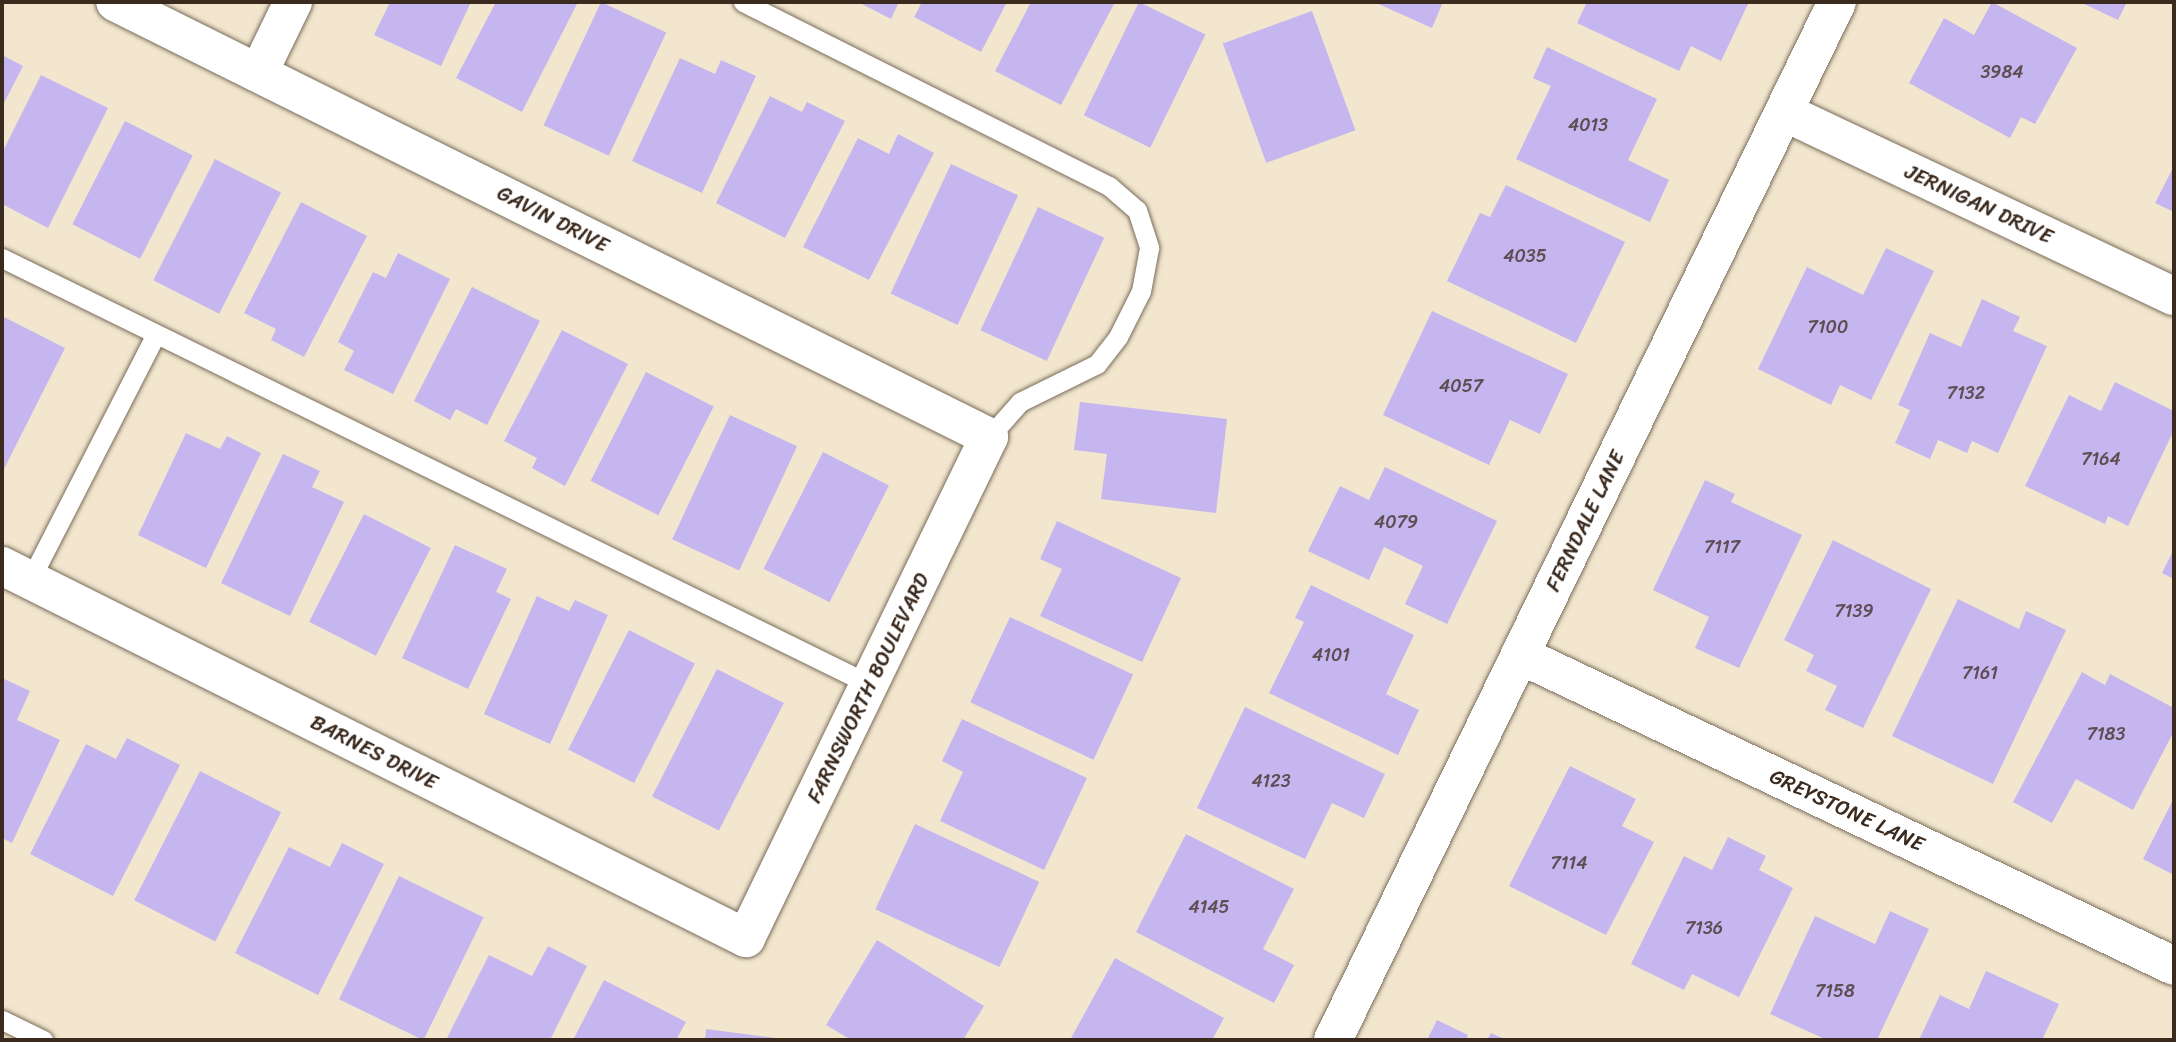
<!DOCTYPE html>
<html>
<head>
<meta charset="utf-8">
<style>
  body { margin:0 }
  #map { position:relative; width:2176px; height:1042px; overflow:hidden; background:#f2e7ce; font-family:Sriracha,sans-serif }
  div>[style] { position:absolute }
  .building>* { inset:0; background:#c6b6ef; transform-origin:0 0 }
  .roads { filter:drop-shadow(0 0 2px #7b6c5c) drop-shadow(0 0 2px #7b6c5c) }
  .service>* { height:19px; margin:-9.5px; padding:0 9.5px; transform-origin:9.5px; border-radius:9.5px; background:#fff }
  .minor>* { height:38px; margin:-19px; padding:0 19px; transform-origin:19px; border-radius:19px; background:#fff }
  span { translate:-50% -50%; white-space:nowrap; text-align:center; line-height:1.15; -webkit-text-stroke:5px #fff; paint-order:stroke }
  .number-label { font-size:18px; color:#5e4d52 }
  .number-label span { -webkit-text-stroke-width:0 }
  .street-label { font-size:21px; color:#3b2a1e }
  .frame { position:absolute; inset:0; border:4px solid #3b2a1e; pointer-events:none }
</style>
</head>
<body>
<div id="map">
  <div class="building">
    <i style="clip-path:polygon(390px 2px,471px 2px,441px 66px,374px 35px)"></i>
    <i style="clip-path:polygon(496px 2px,578px 2px,522px 112px,456px 78px)"></i>
    <i style="left:601px;top:2px;width:72px;height:136px;rotate:25deg"></i>
    <i style="clip-path:polygon(858px 2px,899px 2px,891px 19px)"></i>
    <i style="clip-path:polygon(922px 2px,1007px 2px,981px 52px,914px 17px)"></i>
    <i style="clip-path:polygon(1031px 2px,1115px 2px,1061px 105px,995px 71px)"></i>
    <i style="left:1139px;top:2px;width:74px;height:126px;rotate:26deg"></i>
    <i style="clip-path:polygon(1374px 2px,1443px 2px,1432px 28px)"></i>
    <i style="clip-path:polygon(1587px 2px,1749px 2px,1721px 61px,1691px 46px,1679px 71px,1577px 23px)"></i>
    <i style="clip-path:polygon(1992px 2px,2077px 48px,2035px 124px,2021px 117px,2010px 138px,1909px 83px,1944px 18px,1974px 35px)"></i>
    <i style="clip-path:polygon(2080px 2px,2127px 2px,2118px 20px)"></i>
    <i style="left:1312px;top:11px;width:127px;height:95px;rotate:70deg"></i>
    <i style="clip-path:polygon(1547px 47px,1657px 99px,1628px 160px,1669px 180px,1650px 222px,1516px 159px,1551px 86px,1533px 78px)"></i>
    <i style="clip-path:polygon(2px 55px,23px 66px,2px 107px)"></i>
    <i style="clip-path:polygon(680px 58px,715px 74px,721px 60px,756px 76px,702px 193px,632px 161px)"></i>
    <i style="clip-path:polygon(41px 75px,108px 108px,48px 228px,2px 204px,2px 153px)"></i>
    <i style="clip-path:polygon(770px 96px,802px 112px,807px 102px,845px 121px,785px 238px,716px 203px)"></i>
    <i style="left:125px;top:121px;width:76px;height:116px;rotate:27deg"></i>
    <i style="clip-path:polygon(898px 134px,934px 153px,869px 280px,803px 247px,858px 138px,889px 154px)"></i>
    <i style="left:215px;top:159px;width:74px;height:136px;rotate:27deg"></i>
    <i style="left:951px;top:164px;width:74px;height:143px;rotate:25deg"></i>
    <i style="clip-path:polygon(2174px 166px,2174px 212px,2155px 203px)"></i>
    <i style="clip-path:polygon(1506px 185px,1625px 242px,1576px 343px,1447px 281px,1480px 213px,1490px 217px)"></i>
    <i style="clip-path:polygon(301px 202px,367px 236px,304px 357px,271px 340px,276px 329px,244px 313px)"></i>
    <i style="left:1038px;top:207px;width:73px;height:136px;rotate:25deg"></i>
    <i style="clip-path:polygon(1886px 248px,1934px 271px,1871px 400px,1840px 385px,1831px 405px,1758px 369px,1807px 267px,1863px 295px)"></i>
    <i style="clip-path:polygon(398px 253px,450px 279px,393px 394px,344px 370px,354px 351px,338px 342px,373px 272px,386px 278px)"></i>
    <i style="clip-path:polygon(472px 287px,540px 321px,487px 425px,456px 409px,450px 420px,414px 401px)"></i>
    <i style="clip-path:polygon(1982px 299px,2020px 317px,2013px 331px,2047px 346px,1998px 453px,1972px 441px,1967px 453px,1938px 440px,1930px 459px,1895px 443px,1910px 410px,1898px 405px,1930px 333px,1961px 347px)"></i>
    <i style="clip-path:polygon(1432px 311px,1568px 374px,1540px 434px,1510px 420px,1489px 465px,1383px 415px)"></i>
    <i style="clip-path:polygon(2px 316px,65px 348px,4px 469px,2px 468px)"></i>
    <i style="clip-path:polygon(562px 330px,628px 364px,565px 486px,532px 468px,537px 458px,504px 441px)"></i>
    <i style="left:646px;top:372px;width:76px;height:122px;rotate:27deg"></i>
    <i style="clip-path:polygon(2115px 382px,2174px 411px,2174px 430px,2128px 526px,2108px 516px,2105px 524px,2025px 486px,2069px 395px,2101px 411px)"></i>
    <i style="clip-path:polygon(1080px 402px,1227px 419px,1216px 513px,1101px 499px,1107px 454px,1074px 450px)"></i>
    <i style="left:730px;top:415px;width:74px;height:137px;rotate:25deg"></i>
    <i style="clip-path:polygon(186px 433px,220px 449px,227px 436px,261px 453px,206px 568px,138px 535px)"></i>
    <i style="left:823px;top:452px;width:74px;height:131px;rotate:27deg"></i>
    <i style="clip-path:polygon(283px 454px,320px 471px,312px 487px,344px 502px,290px 616px,221px 583px)"></i>
    <i style="clip-path:polygon(1385px 467px,1497px 521px,1447px 624px,1405px 604px,1423px 566px,1384px 547px,1369px 580px,1308px 551px,1340px 486px,1369px 500px)"></i>
    <i style="clip-path:polygon(1705px 480px,1735px 494px,1731px 502px,1802px 535px,1739px 668px,1695px 648px,1709px 617px,1653px 590px)"></i>
    <i style="left:364px;top:514px;width:75px;height:121px;rotate:27deg"></i>
    <i style="clip-path:polygon(1057px 521px,1181px 578px,1142px 662px,1040px 616px,1062px 569px,1040px 559px)"></i>
    <i style="clip-path:polygon(1833px 540px,1931px 589px,1863px 728px,1825px 710px,1837px 686px,1806px 671px,1814px 655px,1784px 640px)"></i>
    <i style="clip-path:polygon(455px 545px,507px 569px,496px 592px,511px 599px,468px 689px,402px 658px)"></i>
    <i style="clip-path:polygon(2174px 549px,2174px 579px,2162px 573px)"></i>
    <i style="clip-path:polygon(1311px 585px,1414px 635px,1386px 694px,1419px 710px,1398px 755px,1269px 693px,1304px 622px,1295px 618px)"></i>
    <i style="clip-path:polygon(537px 596px,569px 611px,575px 600px,608px 615px,550px 744px,484px 714px)"></i>
    <i style="clip-path:polygon(1958px 599px,2019px 629px,2026px 611px,2066px 630px,1993px 784px,1892px 736px)"></i>
    <i style="left:1010px;top:617px;width:136px;height:94px;rotate:25deg"></i>
    <i style="left:629px;top:630px;width:74px;height:134px;rotate:27deg"></i>
    <i style="left:717px;top:669px;width:75px;height:143px;rotate:27deg"></i>
    <i style="clip-path:polygon(2082px 672px,2105px 685px,2110px 674px,2174px 708px,2174px 731px,2133px 810px,2076px 779px,2052px 823px,2013px 802px)"></i>
    <i style="clip-path:polygon(2px 678px,30px 691px,17px 720px,60px 740px,12px 843px,2px 838px)"></i>
    <i style="clip-path:polygon(1245px 707px,1385px 774px,1364px 818px,1332px 803px,1305px 859px,1197px 808px)"></i>
    <i style="clip-path:polygon(962px 719px,1087px 778px,1044px 870px,940px 821px,963px 772px,942px 761px)"></i>
    <i style="clip-path:polygon(127px 738px,180px 765px,113px 896px,30px 854px,86px 744px,116px 759px)"></i>
    <i style="clip-path:polygon(1570px 766px,1636px 799px,1622px 826px,1654px 842px,1606px 935px,1509px 886px)"></i>
    <i style="left:200px;top:771px;width:91px;height:145px;rotate:27deg"></i>
    <i style="clip-path:polygon(2174px 798px,2174px 875px,2143px 859px)"></i>
    <i style="left:915px;top:824px;width:137px;height:94px;rotate:25deg"></i>
    <i style="clip-path:polygon(1186px 834px,1294px 889px,1263px 949px,1294px 965px,1274px 1003px,1136px 932px)"></i>
    <i style="clip-path:polygon(1728px 837px,1766px 856px,1759px 870px,1793px 888px,1739px 997px,1692px 974px,1684px 990px,1631px 964px,1684px 856px,1712px 870px)"></i>
    <i style="clip-path:polygon(342px 843px,384px 864px,318px 995px,235px 953px,289px 847px,330px 867px)"></i>
    <i style="left:399px;top:876px;width:94px;height:137px;rotate:26deg"></i>
    <i style="clip-path:polygon(1890px 911px,1929px 929px,1877px 1040px,1827px 1040px,1770px 1014px,1815px 916px,1875px 944px)"></i>
    <i style="clip-path:polygon(877px 940px,984px 1006px,963px 1040px,851px 1040px,826px 1025px)"></i>
    <i style="clip-path:polygon(548px 946px,587px 966px,550px 1040px,446px 1040px,489px 955px,532px 976px)"></i>
    <i style="clip-path:polygon(1115px 958px,1224px 1018px,1212px 1040px,1070px 1040px)"></i>
    <i style="clip-path:polygon(1986px 971px,2059px 1004px,2042px 1040px,1919px 1040px,1940px 995px,1969px 1009px)"></i>
    <i style="clip-path:polygon(604px 980px,686px 1022px,676px 1040px,573px 1040px)"></i>
    <i style="clip-path:polygon(1437px 1020px,1468px 1035px,1466px 1040px,1427px 1040px)"></i>
    <i style="clip-path:polygon(706px 1029px,784px 1039px,783px 1040px,705px 1040px)"></i>
    <i style="clip-path:polygon(1491px 1033px,1507px 1040px,1487px 1040px)"></i>
  </div>
  <div class="roads">
    <div class="service">
      <i style="left:743px;top:2px;width:410px;rotate:26.7deg"></i>
      <i style="left:1109px;top:186px;width:37px;rotate:41deg"></i>
      <i style="left:1137px;top:210px;width:40px;rotate:72deg"></i>
      <i style="left:1149px;top:248px;width:44px;rotate:100.5deg"></i>
      <i style="left:1141px;top:291px;width:51px;rotate:116.6deg"></i>
      <i style="left:1118px;top:337px;width:34px;rotate:128deg"></i>
      <i style="left:1097px;top:364px;width:86px;rotate:153.7deg"></i>
      <i style="left:1020px;top:402px;width:47px;rotate:131.5deg"></i>
      <i style="left:2px;top:258px;width:966px;rotate:26.17deg"></i>
      <i style="left:30px;top:580px;width:276px;rotate:-62.9deg"></i>
      <i style="left:2px;top:1020px;width:46px;rotate:26deg"></i>
    </div>
    <div class="minor">
      <i style="left:259px;top:72px;width:78px;rotate:-64.1deg"></i>
      <i style="left:1784px;top:112px;width:431px;rotate:25.3deg"></i>
      <i style="left:2px;top:566px;width:832px;rotate:26.57deg"></i>
      <i style="left:746px;top:938px;width:557px;rotate:-64.13deg"></i>
      <i style="left:989px;top:437px;width:976px;rotate:-153.54deg"></i>
      <i style="left:1520px;top:655px;width:724px;rotate:25.43deg"></i>
      <i style="left:1333px;top:1040px;width:1154px;rotate:-64.1deg"></i>
    </div>
  </div>
  <div class="number-label">
    <span style="left:2002px;top:72px">3984</span>
    <span style="left:1588px;top:125px">4013</span>
    <span style="left:1525px;top:256px">4035</span>
    <span style="left:1828px;top:327px">7100</span>
    <span style="left:1461px;top:386px">4057</span>
    <span style="left:1966px;top:393px">7132</span>
    <span style="left:2101px;top:459px">7164</span>
    <span style="left:1396px;top:522px">4079</span>
    <span style="left:1722px;top:547px">7117</span>
    <span style="left:1854px;top:611px">7139</span>
    <span style="left:1331px;top:655px">4101</span>
    <span style="left:1980px;top:673px">7161</span>
    <span style="left:2106px;top:734px">7183</span>
    <span style="left:1271px;top:781px">4123</span>
    <span style="left:1569px;top:863px">7114</span>
    <span style="left:1209px;top:907px">4145</span>
    <span style="left:1704px;top:928px">7136</span>
    <span style="left:1835px;top:991px">7158</span>
  </div>
  <div class="street-label">
    <span style="left:1979px;top:204px;rotate:25deg">JERNIGAN DRIVE</span>
    <span style="left:553px;top:219px;rotate:27deg">GAVIN DRIVE</span>
    <span style="left:1585px;top:521px;rotate:-64deg">FERNDALE LANE</span>
    <span style="left:868px;top:688px;rotate:-64deg">FARNSWORTH BOULEVARD</span>
    <span style="left:374px;top:752px;rotate:27deg">BARNES DRIVE</span>
    <span style="left:1847px;top:810px;rotate:25deg">GREYSTONE LANE</span>
  </div>
  <div class="frame"></div>
</div>
</body>
</html>
